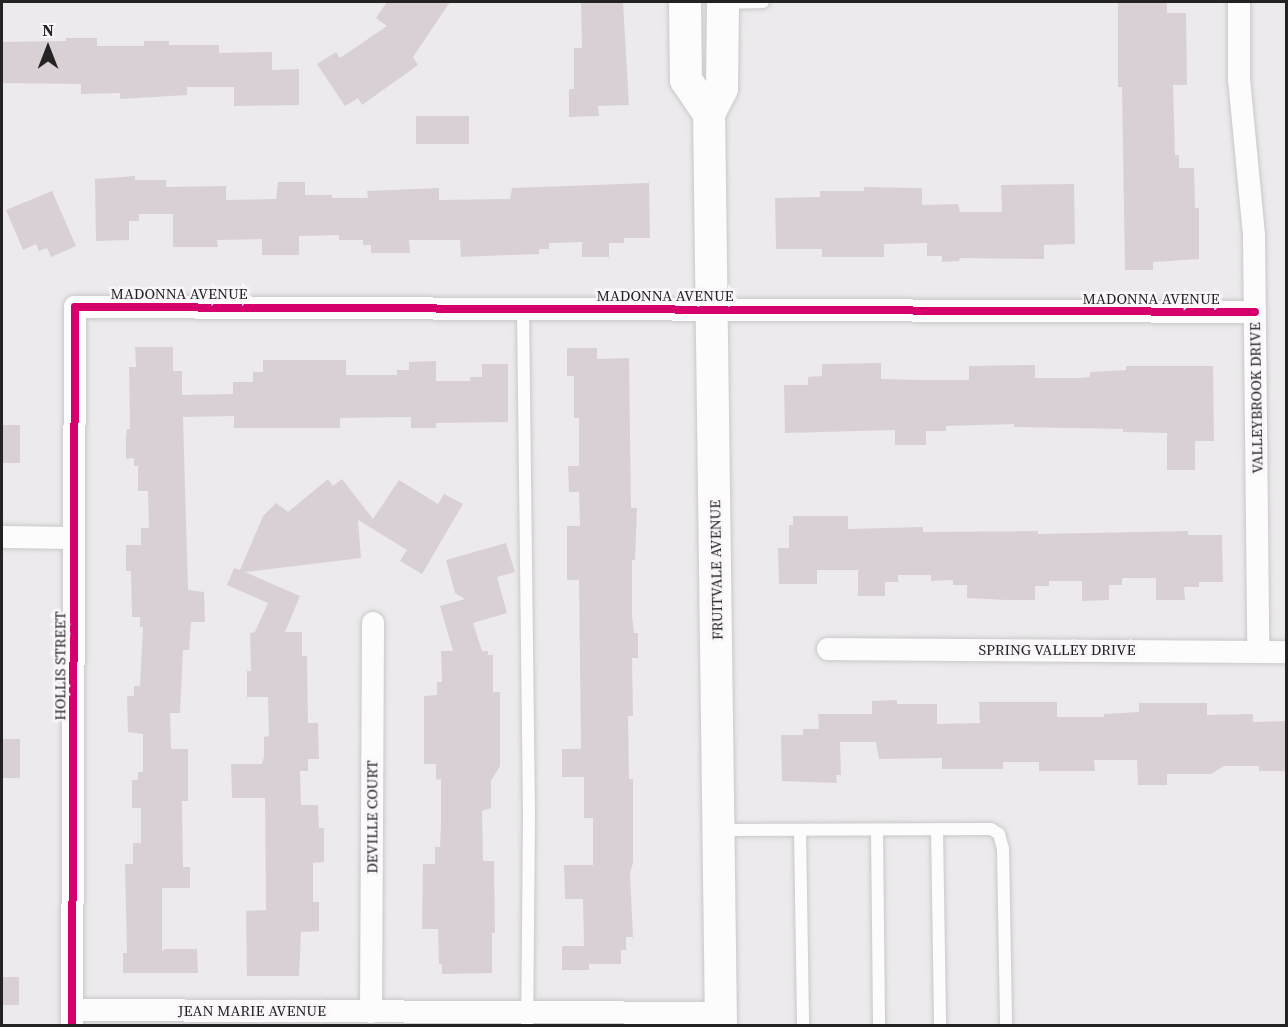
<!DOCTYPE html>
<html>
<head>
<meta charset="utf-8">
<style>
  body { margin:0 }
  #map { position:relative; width:1288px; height:1027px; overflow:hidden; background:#eceaec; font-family:"Source Serif 4",serif }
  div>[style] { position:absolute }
  .building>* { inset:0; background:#d9d0d5; transform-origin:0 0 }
  .roads { filter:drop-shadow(0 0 2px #cac8ca) drop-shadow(0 0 2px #cac8ca) }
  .lane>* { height:12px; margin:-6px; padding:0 6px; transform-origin:6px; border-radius:6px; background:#fcfcfc }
  .street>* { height:22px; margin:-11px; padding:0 11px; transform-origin:11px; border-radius:11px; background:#fcfcfc }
  .secondary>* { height:32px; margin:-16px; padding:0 16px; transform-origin:16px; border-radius:16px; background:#fcfcfc }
  .cycleway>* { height:8px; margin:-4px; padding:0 4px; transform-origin:4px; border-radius:4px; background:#d6006c }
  span { translate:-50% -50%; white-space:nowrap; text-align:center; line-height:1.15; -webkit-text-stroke:5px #faf6fa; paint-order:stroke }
  .street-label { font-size:15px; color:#242324 }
  .frame { position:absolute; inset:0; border:3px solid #242324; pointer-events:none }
  .north { position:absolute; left:18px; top:18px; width:60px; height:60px; -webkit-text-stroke:4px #faf6fa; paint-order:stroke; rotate:0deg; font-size:16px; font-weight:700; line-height:24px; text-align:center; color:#242324 }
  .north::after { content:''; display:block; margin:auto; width:21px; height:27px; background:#242324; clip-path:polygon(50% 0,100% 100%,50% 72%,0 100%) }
</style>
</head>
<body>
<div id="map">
  <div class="building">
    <i style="clip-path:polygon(387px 2px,450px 2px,413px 57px,418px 65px,362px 105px,358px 98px,345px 106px,317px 64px,336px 52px,340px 58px,387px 26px,376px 18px)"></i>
    <i style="clip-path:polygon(581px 2px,623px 2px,629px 105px,598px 106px,599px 116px,569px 117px,569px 89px,574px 89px,574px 48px,582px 48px)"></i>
    <i style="clip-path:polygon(1118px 2px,1167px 2px,1167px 13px,1186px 13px,1187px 85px,1173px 85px,1175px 155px,1179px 155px,1179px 168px,1194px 168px,1195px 208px,1199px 208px,1199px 259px,1153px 262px,1153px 270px,1125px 270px,1122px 87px,1118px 87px)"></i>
    <i style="clip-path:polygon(66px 38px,97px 38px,97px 46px,144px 46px,144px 41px,169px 41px,169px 45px,219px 45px,219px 53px,272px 52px,272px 70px,299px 69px,299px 105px,234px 106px,234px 87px,187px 87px,187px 95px,120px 99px,120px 93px,81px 94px,81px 84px,2px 83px,2px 42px,66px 41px)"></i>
    <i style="left:416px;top:116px;width:53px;height:28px"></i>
    <i style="clip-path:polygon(135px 176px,135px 180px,166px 180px,166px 187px,226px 186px,226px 200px,276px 199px,278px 182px,305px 182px,305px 195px,332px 195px,332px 198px,368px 198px,367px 191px,439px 188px,439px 200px,510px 199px,512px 188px,649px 183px,650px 238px,624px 238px,624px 243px,609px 243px,609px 257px,582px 257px,582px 242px,549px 243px,549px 249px,539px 249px,539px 254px,461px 257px,460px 240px,409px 240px,410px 253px,371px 253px,371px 245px,363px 245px,363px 240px,339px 240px,339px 235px,299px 236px,299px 255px,262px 255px,262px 239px,217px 240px,218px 247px,173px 247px,173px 214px,139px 214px,139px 221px,129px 221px,129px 240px,96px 241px,95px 179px)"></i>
    <i style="clip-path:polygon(1074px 184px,1075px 244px,1044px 245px,1044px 259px,960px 258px,959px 261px,942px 262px,942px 256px,927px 256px,927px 243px,884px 244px,884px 257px,822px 257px,822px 249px,776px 249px,775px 198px,820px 197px,820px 191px,864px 191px,864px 187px,922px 188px,922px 205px,958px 204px,960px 212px,1002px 212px,1001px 185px)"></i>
    <i style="clip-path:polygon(52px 191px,76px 246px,51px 257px,47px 248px,39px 251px,36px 244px,23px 250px,6px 210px)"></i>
    <i style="clip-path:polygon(135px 347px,173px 347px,173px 371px,182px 371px,182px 395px,233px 394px,233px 382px,253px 382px,253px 372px,263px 372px,263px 360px,346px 360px,346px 375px,397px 375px,397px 370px,409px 370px,409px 362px,436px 361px,436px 381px,470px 381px,470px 377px,482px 377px,482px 364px,508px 364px,508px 422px,436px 423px,436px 428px,411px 428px,411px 417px,340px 418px,340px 428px,234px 428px,234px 416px,183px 417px,188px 590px,204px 592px,205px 622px,191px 622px,189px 650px,183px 650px,180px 713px,170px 713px,171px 749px,188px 749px,188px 801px,182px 801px,183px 867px,190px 867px,190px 888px,162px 888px,162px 952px,164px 949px,197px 949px,198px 973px,123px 973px,123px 953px,127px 953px,125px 864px,133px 864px,133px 843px,141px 843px,141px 808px,132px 808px,132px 780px,138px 780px,138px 772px,143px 772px,143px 734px,128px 732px,127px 696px,134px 696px,134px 686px,140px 686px,143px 627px,140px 627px,140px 617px,132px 617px,131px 571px,126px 571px,126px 545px,141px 545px,141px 528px,149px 528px,148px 491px,138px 491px,138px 466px,134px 466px,134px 458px,126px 459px,126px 438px,127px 429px,130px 429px,129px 367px,136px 367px)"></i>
    <i style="clip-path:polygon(567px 348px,597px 348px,597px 359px,629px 358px,631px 508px,637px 508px,635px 560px,632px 560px,632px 615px,634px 633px,638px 633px,638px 658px,632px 658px,633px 716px,628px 716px,629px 779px,633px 779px,633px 863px,630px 873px,633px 937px,626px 937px,626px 950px,621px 950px,621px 964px,589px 964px,589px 970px,562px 970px,562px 946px,584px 946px,583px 899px,565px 899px,564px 865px,593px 865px,593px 818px,584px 818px,584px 777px,562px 777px,562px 749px,581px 749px,579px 580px,567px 580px,567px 526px,580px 526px,579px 492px,569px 492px,568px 466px,579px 466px,579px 418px,574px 418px,574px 376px,567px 376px)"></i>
    <i style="clip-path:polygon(881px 363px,881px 379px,925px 380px,969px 380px,969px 366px,1035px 365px,1035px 378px,1079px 378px,1090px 377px,1090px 372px,1126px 370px,1126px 366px,1213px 366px,1214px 441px,1195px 441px,1195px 470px,1167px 470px,1167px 433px,1123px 432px,1123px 429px,1014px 427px,1014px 424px,946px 426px,946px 431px,926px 431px,926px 445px,895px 445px,895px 430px,785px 433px,784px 385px,808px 385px,808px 377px,822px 376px,822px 364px)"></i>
    <i style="left:2px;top:425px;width:18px;height:38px"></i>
    <i style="clip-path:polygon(328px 479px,333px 486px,342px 479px,373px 519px,399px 480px,438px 504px,444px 494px,463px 504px,422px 574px,400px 561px,407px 550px,358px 520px,361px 558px,245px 572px,300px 596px,285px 632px,302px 632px,302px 656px,307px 656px,308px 723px,318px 723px,319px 759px,308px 759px,308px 771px,300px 771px,301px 805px,318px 805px,319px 828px,324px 828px,324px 862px,313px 863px,313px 902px,319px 902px,319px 931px,301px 932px,299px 976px,247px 976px,246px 911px,266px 910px,265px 798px,232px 798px,231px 764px,262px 764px,264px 757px,264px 737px,269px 736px,268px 697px,247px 697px,247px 671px,251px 671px,250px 633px,255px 632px,268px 603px,227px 585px,234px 568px,240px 570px,263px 516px,276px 503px,288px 512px)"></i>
    <i style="clip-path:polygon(793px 516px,848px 516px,848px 529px,923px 527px,923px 532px,1038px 531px,1038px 534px,1188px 531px,1188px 535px,1222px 535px,1223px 582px,1199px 582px,1199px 587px,1184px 587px,1185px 600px,1156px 600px,1156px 578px,1122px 578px,1122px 585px,1109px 585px,1109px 600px,1082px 601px,1082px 581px,1049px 581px,1049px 586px,1035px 586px,1035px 600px,1006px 600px,967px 598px,967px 585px,953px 585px,953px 580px,931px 581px,931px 575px,898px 575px,898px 582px,885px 582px,885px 596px,858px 596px,858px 570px,817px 570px,817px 584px,779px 584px,778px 548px,789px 548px,789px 525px,793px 525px)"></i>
    <i style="clip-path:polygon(506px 543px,515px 572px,497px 577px,507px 613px,473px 623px,482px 651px,488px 651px,488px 655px,493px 655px,493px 692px,500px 692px,500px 766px,491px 781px,491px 808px,482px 811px,483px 861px,494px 861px,495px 933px,492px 933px,492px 973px,442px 974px,442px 964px,439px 964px,438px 929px,422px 929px,423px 864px,435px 864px,435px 847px,440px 847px,441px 824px,441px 779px,436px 780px,436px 764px,424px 764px,424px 696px,437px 695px,437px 682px,442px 682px,441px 651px,453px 651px,440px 606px,465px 599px,455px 593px,446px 560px)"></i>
    <i style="clip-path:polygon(897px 700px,897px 704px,937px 704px,937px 724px,980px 723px,979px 702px,1057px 702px,1057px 717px,1104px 717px,1104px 714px,1139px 712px,1139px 703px,1207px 703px,1207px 715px,1253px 714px,1253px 722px,1287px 721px,1287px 771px,1259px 771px,1259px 766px,1224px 766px,1211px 774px,1167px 774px,1167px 785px,1138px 785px,1137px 760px,1094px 760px,1095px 771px,1039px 771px,1039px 762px,1003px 762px,1003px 769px,942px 769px,942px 758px,879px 759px,876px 742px,840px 742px,841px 775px,836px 775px,837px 783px,782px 781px,781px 735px,803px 735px,803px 729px,819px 729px,818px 714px,872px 714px,872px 701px)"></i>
    <i style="left:2px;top:739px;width:18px;height:39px"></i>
    <i style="left:19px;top:977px;width:28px;height:17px;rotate:90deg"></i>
  </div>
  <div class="roads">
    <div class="lane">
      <i style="left:723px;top:3px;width:40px;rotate:-1.4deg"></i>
      <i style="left:523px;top:309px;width:505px;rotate:89.32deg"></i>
      <i style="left:529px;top:814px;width:212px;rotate:90.5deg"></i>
      <i style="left:937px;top:829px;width:197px;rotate:89.1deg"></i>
      <i style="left:720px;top:830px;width:271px;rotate:-0.2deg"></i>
      <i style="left:991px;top:829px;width:9px;rotate:32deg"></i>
      <i style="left:999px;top:834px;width:16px;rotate:75deg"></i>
      <i style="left:1003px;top:849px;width:177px;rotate:89deg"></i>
      <i style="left:800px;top:830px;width:196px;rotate:89.1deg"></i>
      <i style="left:877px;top:830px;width:196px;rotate:89.4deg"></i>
    </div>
    <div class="street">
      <i style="left:1239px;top:2px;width:77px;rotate:90deg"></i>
      <i style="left:1239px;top:79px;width:158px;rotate:84.5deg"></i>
      <i style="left:1254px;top:236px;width:415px;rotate:89.4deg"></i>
      <i style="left:2px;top:537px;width:72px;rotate:0.8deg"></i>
      <i style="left:828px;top:649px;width:458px;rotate:0.4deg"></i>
      <i style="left:72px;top:1010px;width:649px;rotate:0.26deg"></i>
      <i style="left:371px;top:1012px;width:389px;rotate:-89.7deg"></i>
      <i style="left:72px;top:1026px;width:719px;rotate:-89.76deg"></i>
      <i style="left:75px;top:307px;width:1180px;rotate:0.24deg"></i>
    </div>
    <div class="secondary">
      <i style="left:685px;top:2px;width:78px;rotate:89.3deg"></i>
      <i style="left:686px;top:80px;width:41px;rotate:55.9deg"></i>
      <i style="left:721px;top:1026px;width:912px;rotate:-90.75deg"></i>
      <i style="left:709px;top:114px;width:29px;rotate:-63deg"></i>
      <i style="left:722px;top:88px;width:86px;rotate:-89.3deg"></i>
    </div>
  </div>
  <div class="cycleway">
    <i style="left:72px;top:1026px;width:719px;rotate:-89.76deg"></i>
    <i style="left:75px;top:307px;width:1180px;rotate:0.24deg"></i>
  </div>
  <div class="street-label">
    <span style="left:179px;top:294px">MADONNA AVENUE</span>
    <span style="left:665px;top:296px">MADONNA AVENUE</span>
    <span style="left:1151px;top:299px">MADONNA AVENUE</span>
    <span style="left:1256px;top:398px;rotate:-91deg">VALLEYBROOK DRIVE</span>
    <span style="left:716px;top:570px;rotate:-91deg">FRUITVALE AVENUE</span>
    <span style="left:1057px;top:650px">SPRING VALLEY DRIVE</span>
    <span style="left:60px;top:666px;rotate:-90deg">HOLLIS STREET</span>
    <span style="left:372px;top:817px;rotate:-90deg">DEVILLE COURT</span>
    <span style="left:252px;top:1011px">JEAN MARIE AVENUE</span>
  </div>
  <div class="frame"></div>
  <div class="north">N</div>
</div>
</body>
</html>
